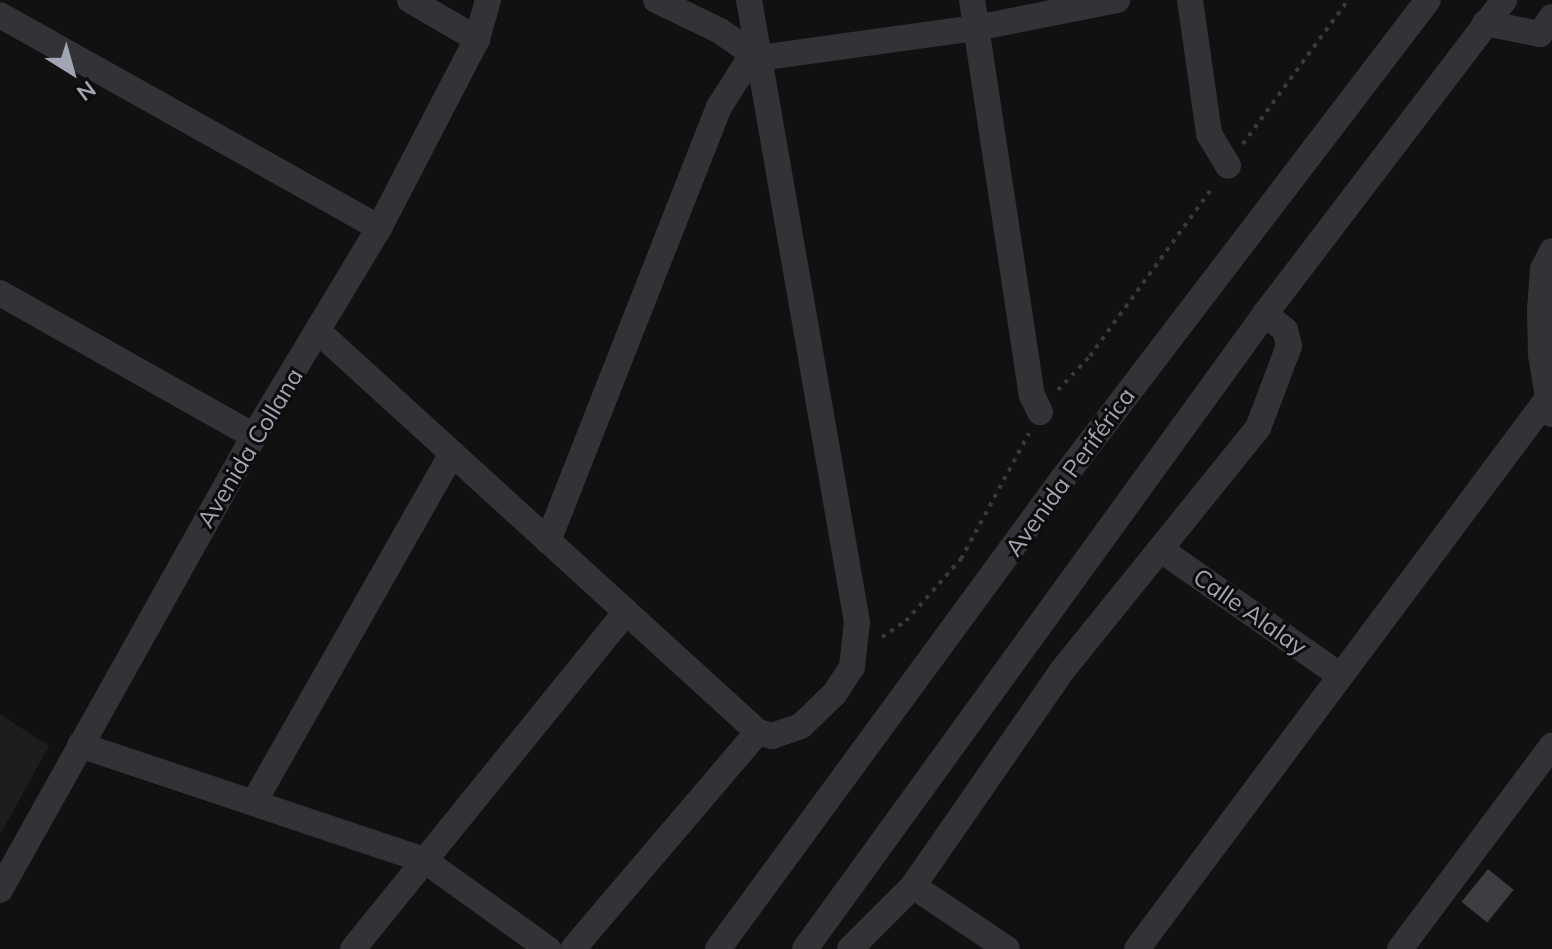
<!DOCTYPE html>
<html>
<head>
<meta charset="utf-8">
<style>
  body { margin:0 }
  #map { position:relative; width:1552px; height:949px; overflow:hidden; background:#111112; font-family:Mulish,sans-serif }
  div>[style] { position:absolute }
  .built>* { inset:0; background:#1d1d1f }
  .building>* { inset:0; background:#3d3e42; transform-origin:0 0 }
  .path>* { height:4px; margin-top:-2px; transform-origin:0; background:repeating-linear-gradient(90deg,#38393e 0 4px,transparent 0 10px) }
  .minor>* { height:26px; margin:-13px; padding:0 13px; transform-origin:13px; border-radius:13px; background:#323237 }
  span { translate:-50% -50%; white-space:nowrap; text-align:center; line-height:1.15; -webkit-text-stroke:6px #0c0c0d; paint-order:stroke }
  .street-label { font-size:24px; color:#a2a5b3 }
  .north { position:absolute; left:32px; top:32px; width:80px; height:80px; -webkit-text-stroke:6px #0c0c0d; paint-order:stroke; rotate:143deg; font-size:22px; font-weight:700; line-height:32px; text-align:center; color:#a2a5b3 }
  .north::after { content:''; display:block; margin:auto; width:28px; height:36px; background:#a2a5b3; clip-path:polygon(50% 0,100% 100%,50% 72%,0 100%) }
</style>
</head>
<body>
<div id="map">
  <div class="built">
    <i style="clip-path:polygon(0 714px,49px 746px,0 835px)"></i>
  </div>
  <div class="building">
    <i style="left:1488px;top:869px;width:33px;height:42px;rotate:39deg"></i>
  </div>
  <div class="path">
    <i style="left:1243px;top:144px;width:178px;rotate:-53.9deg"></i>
    <i style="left:1058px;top:390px;width:47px;rotate:-46.7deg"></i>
    <i style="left:1090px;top:356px;width:209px;rotate:-54deg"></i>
    <i style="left:882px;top:637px;width:29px;rotate:-34deg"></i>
    <i style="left:906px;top:621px;width:83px;rotate:-48.4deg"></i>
    <i style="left:961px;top:559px;width:143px;rotate:-61.6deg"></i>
  </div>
  <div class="minor">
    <i style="left:410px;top:0;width:78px;rotate:30.2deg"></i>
    <i style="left:656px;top:0;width:71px;rotate:25.8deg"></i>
    <i style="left:720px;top:31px;width:47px;rotate:34.7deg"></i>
    <i style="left:972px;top:0;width:400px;rotate:81.4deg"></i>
    <i style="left:1032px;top:395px;width:19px;rotate:65deg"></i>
    <i style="left:1190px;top:0;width:135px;rotate:81.9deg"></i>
    <i style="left:1209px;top:134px;width:37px;rotate:59deg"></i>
    <i style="left:0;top:15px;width:435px;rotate:29.3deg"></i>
    <i style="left:1485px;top:23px;width:56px;rotate:11.3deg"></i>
    <i style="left:1540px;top:34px;width:21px;rotate:-55deg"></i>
    <i style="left:0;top:293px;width:291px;rotate:29.4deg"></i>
    <i style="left:319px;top:332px;width:594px;rotate:42.34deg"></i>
    <i style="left:758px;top:732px;width:15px;rotate:16deg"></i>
    <i style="left:772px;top:736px;width:31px;rotate:-19deg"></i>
    <i style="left:801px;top:726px;width:47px;rotate:-44.1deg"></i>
    <i style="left:835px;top:693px;width:31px;rotate:-57deg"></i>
    <i style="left:852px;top:667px;width:45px;rotate:-83.7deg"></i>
    <i style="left:857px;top:622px;width:631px;rotate:-99.85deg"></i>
    <i style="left:1551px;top:414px;width:60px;rotate:-99.6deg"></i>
    <i style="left:1541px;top:355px;width:45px;rotate:-91.3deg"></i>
    <i style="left:1540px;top:310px;width:41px;rotate:-85.8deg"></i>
    <i style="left:1543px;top:269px;width:20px;rotate:-63deg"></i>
    <i style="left:548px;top:541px;width:466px;rotate:-68.5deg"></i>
    <i style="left:719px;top:107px;width:49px;rotate:-57.6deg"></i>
    <i style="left:745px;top:66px;width:16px;rotate:-30deg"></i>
    <i style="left:759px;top:58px;width:219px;rotate:-7.9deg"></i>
    <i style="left:976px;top:28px;width:144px;rotate:-11.2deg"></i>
    <i style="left:1160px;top:549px;width:219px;rotate:35.1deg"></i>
    <i style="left:80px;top:745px;width:363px;rotate:18.5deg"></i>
    <i style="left:424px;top:860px;width:153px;rotate:35.7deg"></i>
    <i style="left:254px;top:802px;width:401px;rotate:-60.4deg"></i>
    <i style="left:913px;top:886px;width:113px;rotate:33.8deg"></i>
    <i style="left:0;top:890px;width:520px;rotate:-60.77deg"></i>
    <i style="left:254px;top:436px;width:243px;rotate:-59deg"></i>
    <i style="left:379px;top:228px;width:213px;rotate:-62.6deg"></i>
    <i style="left:477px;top:39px;width:41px;rotate:-74.2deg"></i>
    <i style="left:353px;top:949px;width:434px;rotate:-51deg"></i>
    <i style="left:573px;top:949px;width:285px;rotate:-49.6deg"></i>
    <i style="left:718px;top:949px;width:580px;rotate:-53.76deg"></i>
    <i style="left:1061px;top:481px;width:605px;rotate:-52.66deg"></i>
    <i style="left:805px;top:949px;width:784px;rotate:-54.08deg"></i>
    <i style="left:1265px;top:314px;width:395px;rotate:-52.7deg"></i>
    <i style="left:850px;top:949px;width:89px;rotate:-45deg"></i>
    <i style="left:913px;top:886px;width:260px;rotate:-55.3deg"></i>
    <i style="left:1061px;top:672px;width:314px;rotate:-51.1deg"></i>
    <i style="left:1258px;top:428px;width:88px;rotate:-69.3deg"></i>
    <i style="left:1289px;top:346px;width:16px;rotate:-104deg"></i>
    <i style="left:1285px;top:330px;width:26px;rotate:-141deg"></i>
    <i style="left:1137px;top:949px;width:687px;rotate:-53.28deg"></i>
    <i style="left:1400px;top:949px;width:254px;rotate:-53.2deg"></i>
  </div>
  <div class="street-label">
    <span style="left:250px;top:448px;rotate:-59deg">Avenida Collana</span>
    <span style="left:1070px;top:472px;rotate:-54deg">Avenida Periférica</span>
    <span style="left:1250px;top:612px;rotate:35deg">Calle Alalay</span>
  </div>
  <div class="north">N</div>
</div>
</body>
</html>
